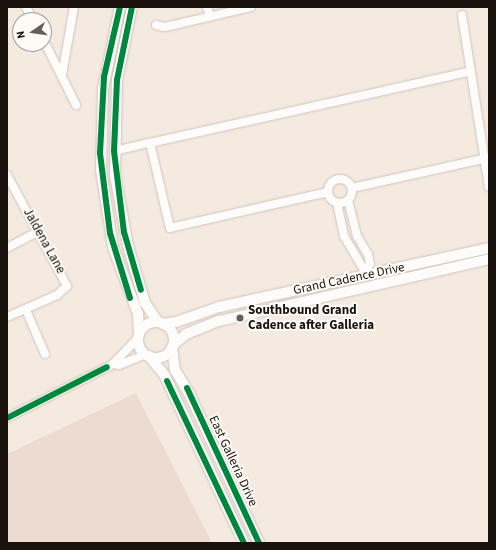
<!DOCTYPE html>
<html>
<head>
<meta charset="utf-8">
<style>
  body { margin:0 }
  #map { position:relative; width:496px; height:550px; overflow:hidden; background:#f5eae0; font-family:"Source Sans 3",sans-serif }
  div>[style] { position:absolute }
  .industrial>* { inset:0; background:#eddbd1 }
  .roads { filter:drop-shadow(0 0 1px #cdc5bd) drop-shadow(0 0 1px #cdc5bd) }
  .minor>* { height:8px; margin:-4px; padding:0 4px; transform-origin:4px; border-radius:4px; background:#fefcfa }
  .minor>.ring { margin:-4px; padding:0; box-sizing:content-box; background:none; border:8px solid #fefcfa; border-radius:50% }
  .major>* { height:10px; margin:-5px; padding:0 5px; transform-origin:5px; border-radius:5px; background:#fefcfa }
  .major>.ring { margin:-5px; padding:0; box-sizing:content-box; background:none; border:10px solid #fefcfa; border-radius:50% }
  .cycleway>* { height:6px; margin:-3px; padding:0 3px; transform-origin:3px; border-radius:3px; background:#00873e }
  .dots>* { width:11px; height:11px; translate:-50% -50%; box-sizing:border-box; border:2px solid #fefaf6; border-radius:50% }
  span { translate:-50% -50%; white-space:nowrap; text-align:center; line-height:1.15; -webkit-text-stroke:4px #fefaf6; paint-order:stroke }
  .street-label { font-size:13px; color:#1a130d }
  .poi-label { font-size:13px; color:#1a130d; font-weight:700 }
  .left { translate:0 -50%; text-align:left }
  .frame { position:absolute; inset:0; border:8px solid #1a130d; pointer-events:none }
  .north { position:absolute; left:12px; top:12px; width:40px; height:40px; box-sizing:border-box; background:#fefaf6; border:1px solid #a39e99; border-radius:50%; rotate:257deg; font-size:11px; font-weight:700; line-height:16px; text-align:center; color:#1a130d }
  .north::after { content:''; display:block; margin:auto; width:14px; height:18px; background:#675e57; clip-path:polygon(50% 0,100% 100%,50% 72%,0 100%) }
</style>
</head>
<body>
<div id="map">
  <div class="industrial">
    <i style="clip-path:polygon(136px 393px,212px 543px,7px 543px,7px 454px)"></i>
  </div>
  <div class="roads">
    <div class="minor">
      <i style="left:26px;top:7px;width:15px;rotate:62deg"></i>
      <i style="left:207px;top:7px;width:9px;rotate:72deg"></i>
      <i style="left:462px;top:15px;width:174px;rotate:81.1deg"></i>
      <i style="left:156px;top:25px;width:9px;rotate:13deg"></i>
      <i style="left:165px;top:27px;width:88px;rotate:-13.1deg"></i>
      <i style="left:44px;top:41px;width:72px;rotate:63.4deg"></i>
      <i style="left:62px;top:75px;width:69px;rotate:-80deg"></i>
      <i style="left:114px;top:151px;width:37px;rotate:-13deg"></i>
      <i style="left:7px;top:175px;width:126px;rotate:61.6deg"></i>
      <i style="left:67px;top:286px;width:13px;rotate:138deg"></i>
      <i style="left:57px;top:295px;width:55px;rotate:156.3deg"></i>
      <i class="ring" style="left:328px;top:179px;width:16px;height:16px"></i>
      <i style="left:352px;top:188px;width:134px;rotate:-12.5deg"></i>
      <i style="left:328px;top:192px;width:162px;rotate:167.2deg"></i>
      <i style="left:170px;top:228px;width:87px;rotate:-103.2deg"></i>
      <i style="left:150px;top:143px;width:329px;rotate:-12.6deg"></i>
      <i style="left:348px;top:200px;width:37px;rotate:76deg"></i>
      <i style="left:357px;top:236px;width:21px;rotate:59deg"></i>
      <i style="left:368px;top:254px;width:10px;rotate:79deg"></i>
      <i style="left:370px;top:264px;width:6px;rotate:129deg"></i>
      <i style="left:337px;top:203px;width:34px;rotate:78deg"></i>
      <i style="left:344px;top:236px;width:45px;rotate:59.5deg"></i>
      <i style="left:7px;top:248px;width:36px;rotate:-28deg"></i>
      <i style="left:26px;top:310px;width:48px;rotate:66.6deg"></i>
      <i style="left:113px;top:364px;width:6px;rotate:9deg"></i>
      <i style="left:119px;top:365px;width:29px;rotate:-22deg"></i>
      <i style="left:7px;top:418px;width:119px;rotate:-27deg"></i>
      <i style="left:113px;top:364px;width:37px;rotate:-46deg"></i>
    </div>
    <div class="major">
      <i style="left:120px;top:7px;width:84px;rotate:101.7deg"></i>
      <i style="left:103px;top:89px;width:81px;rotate:91.4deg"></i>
      <i style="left:101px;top:170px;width:78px;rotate:81.1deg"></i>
      <i style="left:113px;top:247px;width:72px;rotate:69.5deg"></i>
      <i style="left:138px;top:314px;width:20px;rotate:87deg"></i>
      <i style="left:132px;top:7px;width:75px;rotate:101.6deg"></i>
      <i style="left:117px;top:80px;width:95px;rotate:91.2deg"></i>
      <i style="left:115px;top:175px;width:72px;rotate:79.6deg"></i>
      <i style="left:128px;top:246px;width:59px;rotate:73.4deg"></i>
      <i style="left:145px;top:303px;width:23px;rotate:56deg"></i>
      <i class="ring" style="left:138px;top:322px;width:26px;height:26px"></i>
      <i style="left:163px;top:324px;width:13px;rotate:-9deg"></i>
      <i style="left:176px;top:322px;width:46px;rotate:-19.2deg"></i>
      <i style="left:219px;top:307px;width:276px;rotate:-12.3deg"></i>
      <i style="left:173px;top:345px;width:17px;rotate:-40deg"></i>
      <i style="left:186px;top:334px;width:35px;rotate:-22deg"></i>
      <i style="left:219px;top:321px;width:277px;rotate:-12.9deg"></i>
      <i style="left:172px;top:347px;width:23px;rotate:83deg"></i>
      <i style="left:175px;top:370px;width:27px;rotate:59deg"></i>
      <i style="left:189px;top:393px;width:166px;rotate:65deg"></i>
      <i style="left:149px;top:356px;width:26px;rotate:51deg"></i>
      <i style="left:165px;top:376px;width:185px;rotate:64.7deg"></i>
    </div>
  </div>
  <div class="cycleway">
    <i style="left:120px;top:7px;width:72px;rotate:102.9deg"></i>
    <i style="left:104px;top:77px;width:76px;rotate:93deg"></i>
    <i style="left:100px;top:153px;width:81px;rotate:82.9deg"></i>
    <i style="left:110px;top:233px;width:68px;rotate:72.9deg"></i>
    <i style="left:132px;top:7px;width:75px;rotate:101.6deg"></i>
    <i style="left:117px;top:80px;width:71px;rotate:92.4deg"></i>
    <i style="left:114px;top:151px;width:82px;rotate:83deg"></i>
    <i style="left:124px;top:232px;width:60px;rotate:73.7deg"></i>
    <i style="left:167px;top:381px;width:179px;rotate:64.6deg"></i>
    <i style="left:187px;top:388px;width:171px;rotate:65.1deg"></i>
    <i style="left:7px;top:418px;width:112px;rotate:-27deg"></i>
  </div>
  <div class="dots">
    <i style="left:240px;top:318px;background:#675e57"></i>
  </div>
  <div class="street-label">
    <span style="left:44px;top:241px;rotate:61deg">Jaldena Lane</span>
    <span style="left:349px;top:279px;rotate:-12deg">Grand Cadence Drive</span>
    <span style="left:233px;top:461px;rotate:65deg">East Galleria Drive</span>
  </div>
  <div class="poi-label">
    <span class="left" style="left:248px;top:318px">Southbound Grand<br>Cadence after Galleria</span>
  </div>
  <div class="frame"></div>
  <div class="north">N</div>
</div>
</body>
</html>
